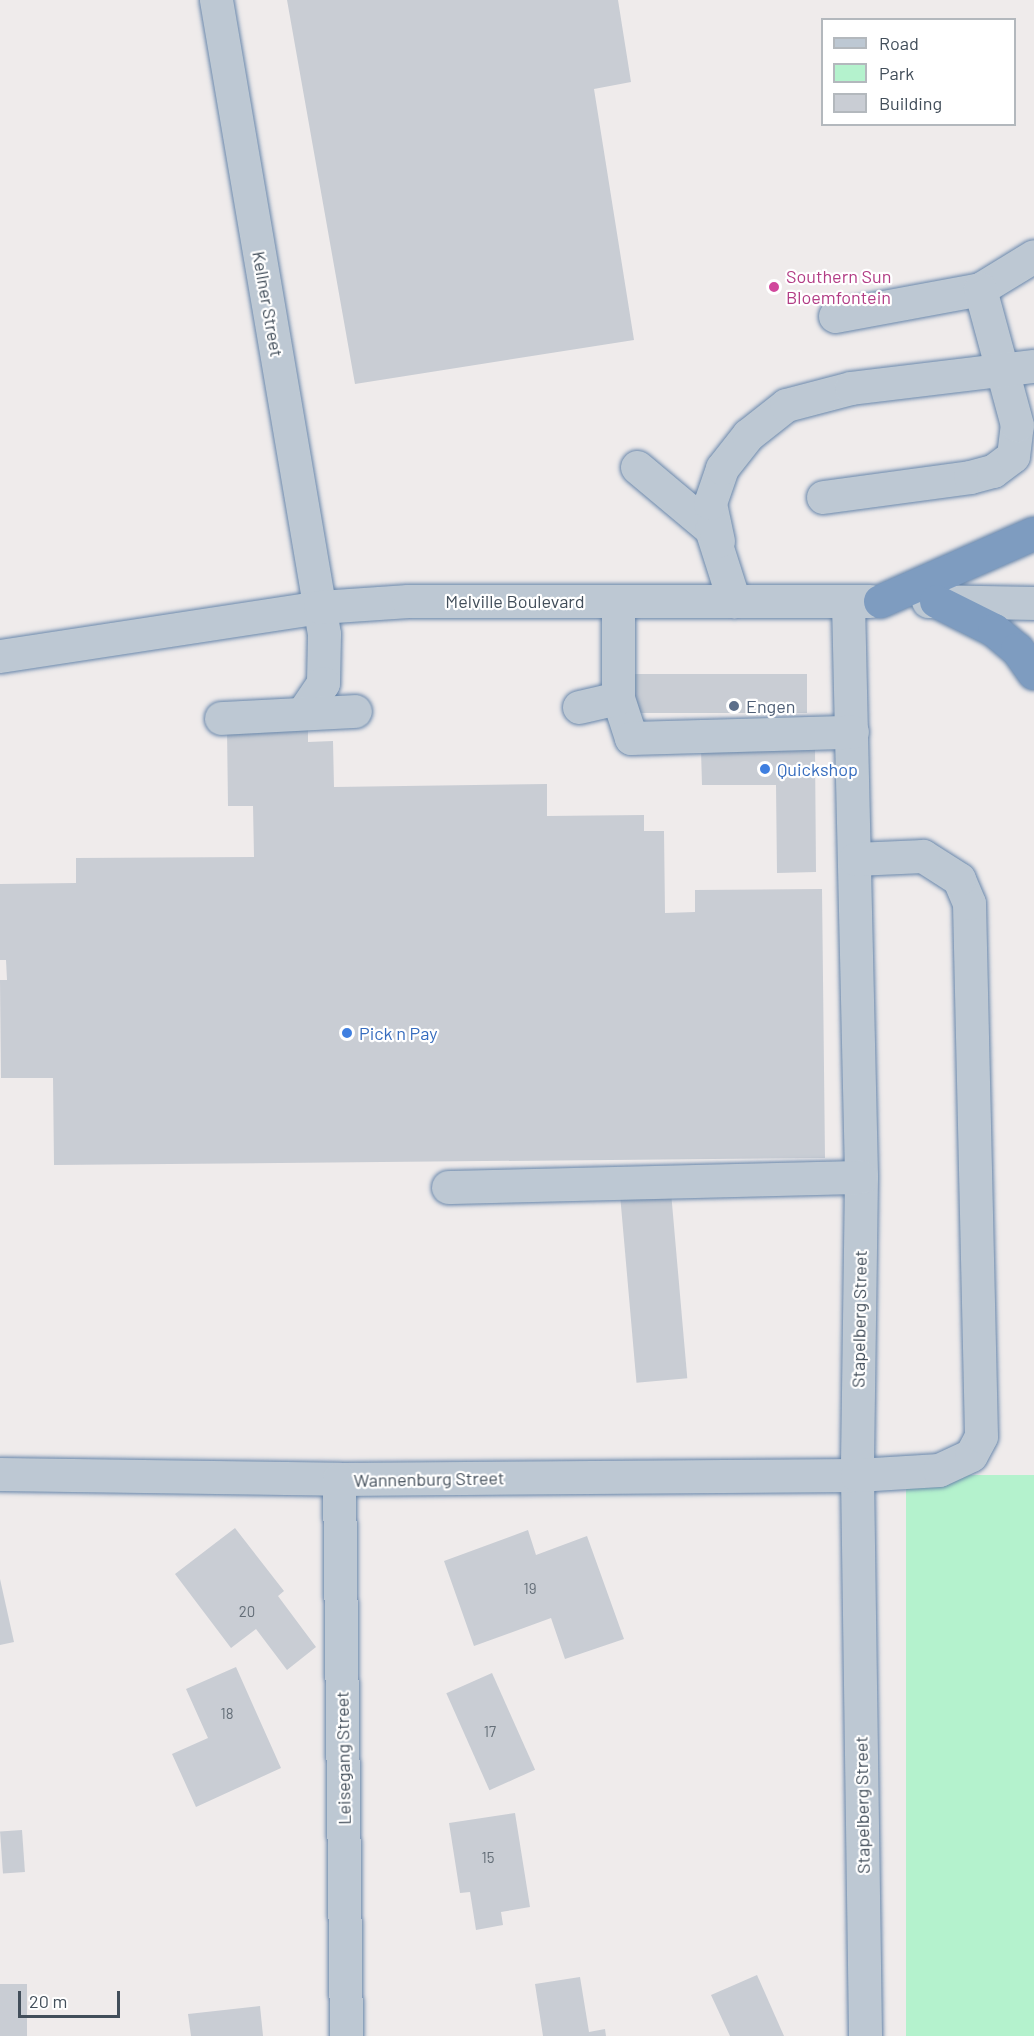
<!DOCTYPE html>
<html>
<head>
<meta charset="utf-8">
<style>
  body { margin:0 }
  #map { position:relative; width:1034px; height:2036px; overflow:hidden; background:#efebeb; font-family:Barlow,sans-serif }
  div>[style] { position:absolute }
  .green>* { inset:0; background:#b4f2cd; transform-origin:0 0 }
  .building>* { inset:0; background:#c9cdd4; transform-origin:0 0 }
  .roads { filter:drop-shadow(0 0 2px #6987ab) drop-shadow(0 0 2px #6987ab) }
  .minor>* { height:33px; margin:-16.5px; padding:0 16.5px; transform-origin:16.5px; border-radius:16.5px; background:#bdc8d3 }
  .highway>* { height:33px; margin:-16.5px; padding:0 16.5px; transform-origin:16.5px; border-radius:16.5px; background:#7e9cc0 }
  .dots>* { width:16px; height:16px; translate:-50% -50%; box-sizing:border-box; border:3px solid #fff; border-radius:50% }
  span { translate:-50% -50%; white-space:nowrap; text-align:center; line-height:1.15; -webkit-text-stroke:4.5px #fff; paint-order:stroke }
  .number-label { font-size:15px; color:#646e78 }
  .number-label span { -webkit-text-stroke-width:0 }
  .hotel-label { font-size:18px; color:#b23c85 }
  .left { translate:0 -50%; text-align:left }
  .street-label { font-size:18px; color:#424e5a }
  .service-label { font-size:18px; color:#4e5e75 }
  .shop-label { font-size:18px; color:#366cbe }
  .legend { position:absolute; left:821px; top:18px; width:195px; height:108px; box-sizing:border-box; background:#fff; border:2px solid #b3b8bd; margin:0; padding:8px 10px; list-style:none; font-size:18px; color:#424e5a }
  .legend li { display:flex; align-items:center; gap:12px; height:30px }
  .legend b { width:30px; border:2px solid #b3b8bd }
  .scale { position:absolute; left:18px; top:1991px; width:102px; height:27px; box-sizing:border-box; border:3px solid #424e5a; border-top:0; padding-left:8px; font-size:18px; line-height:21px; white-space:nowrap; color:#424e5a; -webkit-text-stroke:4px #fff; paint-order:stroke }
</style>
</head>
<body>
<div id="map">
  <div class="green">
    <i style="left:1034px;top:1475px;width:561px;height:128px;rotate:90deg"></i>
  </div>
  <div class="building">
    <i style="clip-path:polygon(287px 0,618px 0,631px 82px,594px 89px,634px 340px,355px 384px)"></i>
    <i style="left:807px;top:674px;width:39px;height:172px;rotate:90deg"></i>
    <i style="clip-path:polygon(227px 729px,308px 729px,308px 742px,333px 741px,334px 787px,547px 784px,547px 816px,644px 815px,644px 831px,664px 831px,665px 913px,695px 912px,695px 890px,822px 889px,825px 1158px,54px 1165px,53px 1078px,1px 1078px,0 980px,7px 980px,6px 960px,0 960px,0 884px,76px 883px,76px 858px,254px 857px,253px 806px,228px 806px)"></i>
    <i style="clip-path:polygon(815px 748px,816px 872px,777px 873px,776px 785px,702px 785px,701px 750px)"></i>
    <i style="left:671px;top:1192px;width:187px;height:51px;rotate:85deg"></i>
    <i style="clip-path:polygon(235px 1528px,284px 1591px,278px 1596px,316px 1647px,287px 1670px,256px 1629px,231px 1648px,175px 1574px)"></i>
    <i style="clip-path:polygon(528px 1530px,536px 1555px,587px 1536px,624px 1639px,565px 1659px,551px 1618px,474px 1646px,444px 1561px)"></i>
    <i style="clip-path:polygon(0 1579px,14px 1642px,0 1645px)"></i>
    <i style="clip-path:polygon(236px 1667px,281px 1768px,196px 1807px,172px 1754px,208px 1738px,186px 1689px)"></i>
    <i style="left:492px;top:1673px;width:106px;height:50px;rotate:66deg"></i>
    <i style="clip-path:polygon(515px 1813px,530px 1907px,501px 1912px,503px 1925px,476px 1930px,470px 1892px,460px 1893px,449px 1823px)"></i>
    <i style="left:22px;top:1830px;width:42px;height:22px;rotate:86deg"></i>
    <i style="clip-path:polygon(757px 1975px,784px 2036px,730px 2036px,711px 1995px)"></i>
    <i style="clip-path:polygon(580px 1977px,589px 2032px,605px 2029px,606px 2036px,543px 2036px,535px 1984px)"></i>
    <i style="left:0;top:1984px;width:27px;height:52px"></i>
    <i style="clip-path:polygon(260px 2006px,263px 2036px,191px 2036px,188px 2014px)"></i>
  </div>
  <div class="roads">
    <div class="minor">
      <i style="left:216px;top:0;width:643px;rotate:80.33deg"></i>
      <i style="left:324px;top:634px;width:49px;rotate:91.2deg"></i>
      <i style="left:323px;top:683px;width:36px;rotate:124deg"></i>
      <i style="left:835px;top:316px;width:147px;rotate:-10.5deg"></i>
      <i style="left:980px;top:289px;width:63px;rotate:-31.4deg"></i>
      <i style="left:637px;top:467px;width:97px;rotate:40deg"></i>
      <i style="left:711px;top:529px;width:76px;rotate:72.3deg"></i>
      <i style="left:823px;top:497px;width:148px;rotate:-7.7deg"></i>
      <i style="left:970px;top:477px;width:24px;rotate:-15deg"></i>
      <i style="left:993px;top:471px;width:25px;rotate:-37deg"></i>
      <i style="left:1013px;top:456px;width:31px;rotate:-83deg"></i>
      <i style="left:1017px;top:425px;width:141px;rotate:-105.2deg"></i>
      <i style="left:718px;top:541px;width:39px;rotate:-102deg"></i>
      <i style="left:710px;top:503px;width:37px;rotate:-71deg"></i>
      <i style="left:722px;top:468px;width:42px;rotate:-51.8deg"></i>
      <i style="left:748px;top:435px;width:48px;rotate:-38.3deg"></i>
      <i style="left:786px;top:405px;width:67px;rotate:-14.7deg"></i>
      <i style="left:851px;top:388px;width:184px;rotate:-6.9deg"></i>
      <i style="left:928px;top:601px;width:106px;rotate:1.1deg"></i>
      <i style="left:848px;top:602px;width:575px;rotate:88.7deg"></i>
      <i style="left:861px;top:1177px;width:298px;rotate:90.8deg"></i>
      <i style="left:857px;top:1475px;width:561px;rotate:89.18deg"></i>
      <i style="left:0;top:656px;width:324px;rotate:-8.7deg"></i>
      <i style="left:320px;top:607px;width:88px;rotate:-3.9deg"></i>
      <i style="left:408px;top:601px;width:462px"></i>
      <i style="left:618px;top:698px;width:42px;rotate:72deg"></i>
      <i style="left:631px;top:738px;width:221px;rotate:-1.6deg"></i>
      <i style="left:579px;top:707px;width:40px;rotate:-13deg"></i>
      <i style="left:618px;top:698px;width:96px;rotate:-90deg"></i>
      <i style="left:221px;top:718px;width:134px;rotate:-3deg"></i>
      <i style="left:448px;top:1187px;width:413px;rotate:-1.4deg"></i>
      <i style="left:0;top:1474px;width:339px;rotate:0.8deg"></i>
      <i style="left:339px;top:1479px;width:518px;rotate:-0.44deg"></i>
      <i style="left:857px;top:1475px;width:82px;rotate:-3.5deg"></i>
      <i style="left:939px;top:1470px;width:35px;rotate:-25deg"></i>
      <i style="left:971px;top:1455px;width:21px;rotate:-62deg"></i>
      <i style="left:981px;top:1436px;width:533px;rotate:-91.29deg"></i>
      <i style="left:969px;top:903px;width:26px;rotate:-113deg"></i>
      <i style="left:959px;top:879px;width:43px;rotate:-147.4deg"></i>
      <i style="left:923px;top:856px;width:68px;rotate:177.5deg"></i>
      <i style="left:339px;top:1479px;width:557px;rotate:89.28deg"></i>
    </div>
    <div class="highway">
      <i style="left:880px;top:601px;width:168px;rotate:-23.8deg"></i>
      <i style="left:936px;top:601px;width:65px;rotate:26.6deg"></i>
      <i style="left:994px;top:630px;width:30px;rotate:40deg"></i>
      <i style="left:1017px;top:649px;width:29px;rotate:55deg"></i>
    </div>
  </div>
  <div class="dots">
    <i style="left:774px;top:287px;background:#d1479c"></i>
    <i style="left:734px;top:706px;background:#5c6f8a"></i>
    <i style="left:765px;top:769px;background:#3f7fe0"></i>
    <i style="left:347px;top:1033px;background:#3f7fe0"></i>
  </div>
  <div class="number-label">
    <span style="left:530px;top:1589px">19</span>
    <span style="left:247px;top:1612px">20</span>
    <span style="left:227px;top:1714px">18</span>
    <span style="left:490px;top:1732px">17</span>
    <span style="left:488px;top:1858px">15</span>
  </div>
  <div class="hotel-label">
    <span class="left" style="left:786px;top:287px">Southern Sun<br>Bloemfontein</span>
  </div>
  <div class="street-label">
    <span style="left:268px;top:304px;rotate:80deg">Kellner Street</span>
    <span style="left:515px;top:601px">Melville Boulevard</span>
    <span style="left:859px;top:1319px;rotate:-89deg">Stapelberg Street</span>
    <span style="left:429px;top:1479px;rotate:-1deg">Wannenburg Street</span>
    <span style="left:343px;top:1758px;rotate:-91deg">Leisegang Street</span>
    <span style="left:862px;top:1805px;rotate:-91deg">Stapelberg Street</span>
  </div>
  <div class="service-label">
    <span class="left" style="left:746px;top:706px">Engen</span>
  </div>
  <div class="shop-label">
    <span class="left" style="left:777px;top:769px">Quickshop</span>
    <span class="left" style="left:359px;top:1033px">Pick n Pay</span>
  </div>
  <ul class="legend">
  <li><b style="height:8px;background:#bdc8d3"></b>Road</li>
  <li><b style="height:16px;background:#b4f2cd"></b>Park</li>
  <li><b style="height:16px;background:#c9cdd4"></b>Building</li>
  </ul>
  <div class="scale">20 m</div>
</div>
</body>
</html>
